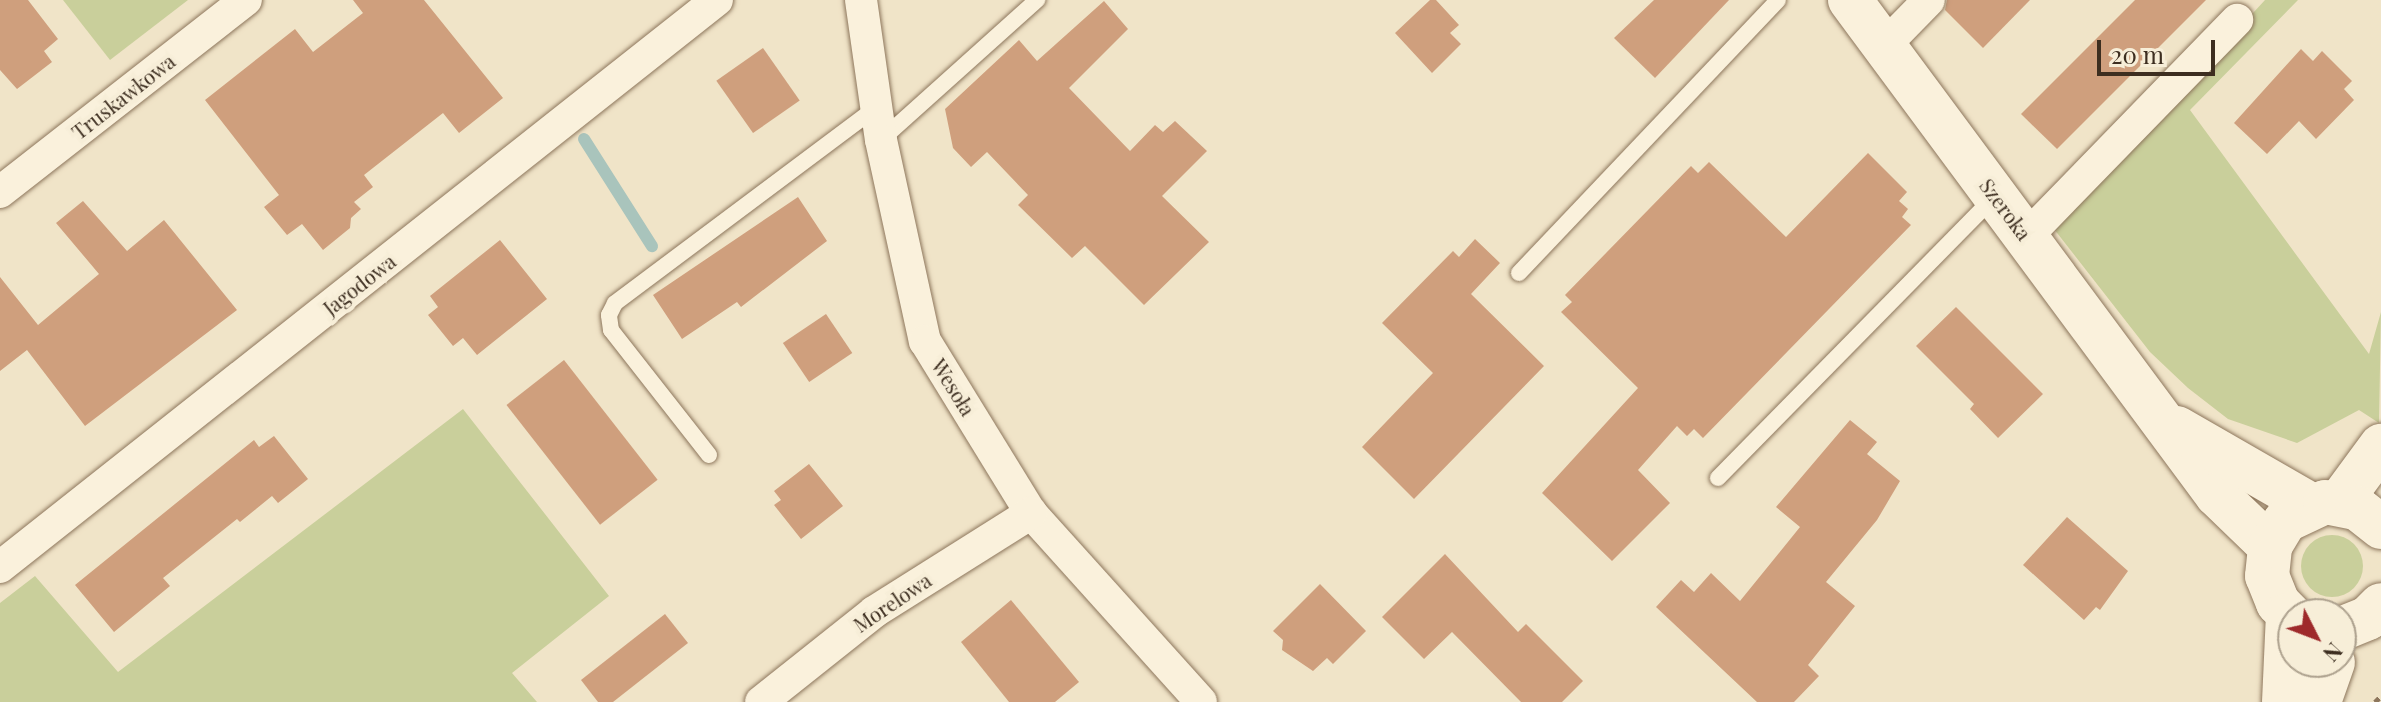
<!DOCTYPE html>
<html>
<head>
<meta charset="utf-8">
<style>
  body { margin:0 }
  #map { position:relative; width:2381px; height:702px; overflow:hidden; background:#f0e4c8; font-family:"Playfair Display",serif }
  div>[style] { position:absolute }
  .green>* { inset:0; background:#c9cf9b }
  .round { border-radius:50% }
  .stream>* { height:12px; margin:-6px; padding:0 6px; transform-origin:6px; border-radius:6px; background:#a9c4bc }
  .building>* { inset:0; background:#cf9f7d; transform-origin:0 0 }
  .path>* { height:5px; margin-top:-2.5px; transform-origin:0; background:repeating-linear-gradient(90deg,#8d765c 0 6px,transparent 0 10px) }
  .roads { filter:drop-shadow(0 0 2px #8d765c) drop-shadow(0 0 2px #8d765c) }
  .lane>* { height:16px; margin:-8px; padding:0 8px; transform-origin:8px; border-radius:8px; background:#faf1dc }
  .street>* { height:32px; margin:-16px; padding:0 16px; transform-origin:16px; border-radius:16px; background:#faf1dc }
  .secondary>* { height:44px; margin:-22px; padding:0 22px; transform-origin:22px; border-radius:22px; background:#faf1dc }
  span { translate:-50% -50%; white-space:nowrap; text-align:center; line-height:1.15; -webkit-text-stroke:8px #f7eed8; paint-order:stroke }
  .street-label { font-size:20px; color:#3d2e20 }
  .north { position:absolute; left:2277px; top:598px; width:80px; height:80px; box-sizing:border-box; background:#f7eed8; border:2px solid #ada18e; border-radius:50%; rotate:132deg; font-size:22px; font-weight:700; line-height:32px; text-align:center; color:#3d2e20 }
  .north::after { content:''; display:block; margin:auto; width:28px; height:36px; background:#9e2a2b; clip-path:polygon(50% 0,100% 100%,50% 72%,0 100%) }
  .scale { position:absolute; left:2097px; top:40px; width:118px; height:36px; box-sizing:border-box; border:4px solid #3d2e20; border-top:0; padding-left:10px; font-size:24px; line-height:28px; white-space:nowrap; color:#3d2e20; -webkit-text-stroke:6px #f7eed8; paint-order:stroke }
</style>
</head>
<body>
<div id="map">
  <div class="green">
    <i style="clip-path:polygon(63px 0,188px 0,110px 60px)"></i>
    <i style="clip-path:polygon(2265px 0,2298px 0,2190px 110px,2369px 354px,2381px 312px,2379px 423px,2359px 410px,2297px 443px,2228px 419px,2188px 388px,2150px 352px,2054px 229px)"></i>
    <i style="clip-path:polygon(463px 409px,609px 596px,512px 673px,537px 702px,0 702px,0 603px,35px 576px,118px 672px)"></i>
    <i class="round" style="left:2301px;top:535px;width:62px;height:62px"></i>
  </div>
  <div class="stream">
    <i style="left:584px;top:139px;width:127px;rotate:57.6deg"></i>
  </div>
  <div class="building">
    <i style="clip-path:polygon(0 0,28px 0,58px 39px,44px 51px,52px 62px,17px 89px,0 70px)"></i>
    <i style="clip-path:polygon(353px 0,424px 0,503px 98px,459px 133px,443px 113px,364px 175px,373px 187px,354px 202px,361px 209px,351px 218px,350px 228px,323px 250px,302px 224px,287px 235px,264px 207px,279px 195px,205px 100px,295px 29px,313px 52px,363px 13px)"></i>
    <i style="clip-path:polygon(1430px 0,1436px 0,1459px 25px,1450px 33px,1461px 44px,1432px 73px,1395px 33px)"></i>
    <i style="clip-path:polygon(1654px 0,1729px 0,1655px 78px,1614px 38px)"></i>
    <i style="clip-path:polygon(1947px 0,2030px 0,1983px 48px,1945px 10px)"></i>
    <i style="clip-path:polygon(2135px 0,2206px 0,2057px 149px,2021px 114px)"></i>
    <i style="clip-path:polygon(1104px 1px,1128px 29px,1069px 88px,1130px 151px,1155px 125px,1163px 132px,1175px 121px,1207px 151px,1162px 196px,1209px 242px,1144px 305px,1085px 246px,1072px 258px,1018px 205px,1028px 195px,987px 152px,971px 167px,953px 148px,945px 109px,1019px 40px,1037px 61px)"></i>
    <i style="left:763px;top:48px;width:64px;height:57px;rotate:55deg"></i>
    <i style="clip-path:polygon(2301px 49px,2313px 61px,2322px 51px,2352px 81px,2344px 89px,2354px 100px,2316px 139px,2299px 121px,2267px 154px,2234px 123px)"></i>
    <i style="clip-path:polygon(1868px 153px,1907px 192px,1899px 201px,1908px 209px,1902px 217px,1911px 225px,1703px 438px,1694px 429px,1687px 436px,1677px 426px,1638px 470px,1670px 503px,1612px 561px,1542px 493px,1638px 388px,1561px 312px,1572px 302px,1565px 295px,1691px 166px,1698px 173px,1709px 162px,1786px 237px)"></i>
    <i style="clip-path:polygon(798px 197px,827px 241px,741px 307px,737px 302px,682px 339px,653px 295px)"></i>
    <i style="clip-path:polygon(83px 201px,127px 251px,164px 220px,237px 310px,85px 426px,27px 350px,0 371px,0 277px,38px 325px,99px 274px,56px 223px)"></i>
    <i style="clip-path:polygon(1475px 239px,1500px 263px,1471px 294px,1544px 366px,1414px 499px,1362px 447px,1433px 373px,1382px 323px,1453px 251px,1459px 257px)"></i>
    <i style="clip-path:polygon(500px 240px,547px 299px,477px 355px,463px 338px,453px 346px,428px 315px,438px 307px,430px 296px)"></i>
    <i style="clip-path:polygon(1956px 307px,2043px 394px,1998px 438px,1970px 409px,1974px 404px,1916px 346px)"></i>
    <i style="left:826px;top:314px;width:47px;height:52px;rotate:56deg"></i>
    <i style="left:564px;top:360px;width:152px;height:73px;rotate:52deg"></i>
    <i style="clip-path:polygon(1850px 420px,1877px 442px,1867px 454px,1900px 481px,1877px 520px,1826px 582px,1855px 606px,1808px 665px,1819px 676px,1794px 702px,1757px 702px,1656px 607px,1681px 580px,1694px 592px,1711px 573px,1740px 601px,1800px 527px,1776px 507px)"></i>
    <i style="clip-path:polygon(274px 436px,308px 479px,278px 503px,272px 496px,240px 522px,237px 519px,163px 578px,170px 586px,114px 632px,75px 585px,254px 440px,259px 447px)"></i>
    <i style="clip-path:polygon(809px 464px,843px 506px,801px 539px,774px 505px,781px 500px,774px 491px)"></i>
    <i style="clip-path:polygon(2067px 517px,2128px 571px,2100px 610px,2096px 607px,2084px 620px,2023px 565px)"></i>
    <i style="clip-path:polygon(1445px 554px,1518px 632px,1526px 624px,1583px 681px,1562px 702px,1521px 702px,1452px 632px,1424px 659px,1382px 617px)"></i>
    <i style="clip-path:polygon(1320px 584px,1366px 631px,1333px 664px,1327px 658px,1313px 671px,1282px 650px,1283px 640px,1273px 631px)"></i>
    <i style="clip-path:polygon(1011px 600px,1079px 682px,1055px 702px,1009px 702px,961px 642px)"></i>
    <i style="clip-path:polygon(665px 614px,688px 643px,613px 702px,598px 702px,581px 680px)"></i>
  </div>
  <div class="path">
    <i style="left:2375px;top:702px;width:8px;rotate:-45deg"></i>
  </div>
  <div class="roads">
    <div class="lane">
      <i style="left:881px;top:140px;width:210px;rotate:-41.9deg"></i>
      <i style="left:1519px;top:273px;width:376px;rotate:-46.5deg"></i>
      <i style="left:709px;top:455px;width:159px;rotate:-128.1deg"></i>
      <i style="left:611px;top:330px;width:15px;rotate:-98deg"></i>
      <i style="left:609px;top:315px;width:13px;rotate:-63deg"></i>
      <i style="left:615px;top:303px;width:326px;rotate:-36.8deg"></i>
      <i style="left:1718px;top:478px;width:394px;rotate:-45.5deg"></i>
    </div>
    <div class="street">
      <i style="left:861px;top:0;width:141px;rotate:81.9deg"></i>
      <i style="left:881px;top:140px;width:206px;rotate:77.7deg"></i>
      <i style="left:925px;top:341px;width:202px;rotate:58.4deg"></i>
      <i style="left:1031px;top:513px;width:254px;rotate:48deg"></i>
      <i style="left:1884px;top:46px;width:64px;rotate:-45.6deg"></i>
      <i style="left:0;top:192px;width:312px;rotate:-38deg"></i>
      <i style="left:2026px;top:237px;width:303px;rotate:-45.8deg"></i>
      <i style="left:0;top:567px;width:914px;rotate:-38.34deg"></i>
      <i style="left:761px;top:702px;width:144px;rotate:-38.5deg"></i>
      <i style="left:874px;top:612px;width:186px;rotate:-32.2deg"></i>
    </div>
    <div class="secondary">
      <i style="left:1850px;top:0;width:616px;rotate:53.45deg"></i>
      <i style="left:2217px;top:495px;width:74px;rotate:43.9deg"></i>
      <i style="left:2177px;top:428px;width:155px;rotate:29.9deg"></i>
      <i style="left:2339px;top:503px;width:71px;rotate:-53.6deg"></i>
      <i style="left:2293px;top:618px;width:21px;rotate:-135deg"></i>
      <i style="left:2278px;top:603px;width:29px;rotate:-112deg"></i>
      <i style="left:2267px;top:576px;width:30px;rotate:-84deg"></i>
      <i style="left:2270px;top:546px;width:29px;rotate:-59deg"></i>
      <i style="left:2285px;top:521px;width:44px;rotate:-25.4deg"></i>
      <i style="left:2325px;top:502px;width:33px;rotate:11deg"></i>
      <i style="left:2357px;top:508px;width:31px;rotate:38deg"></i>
      <i style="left:2341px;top:629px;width:29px;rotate:-22deg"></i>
      <i style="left:2368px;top:618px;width:18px;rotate:-45deg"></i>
      <i style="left:2284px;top:702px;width:87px;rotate:-87.4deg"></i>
      <i style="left:2319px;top:702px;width:42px;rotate:-70.7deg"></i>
    </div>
  </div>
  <div class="street-label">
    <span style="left:123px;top:96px;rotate:-38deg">Truskawkowa</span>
    <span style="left:2006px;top:209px;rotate:53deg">Szeroka</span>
    <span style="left:359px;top:284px;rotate:-38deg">Jagodowa</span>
    <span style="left:954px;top:387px;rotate:58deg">Wesoła</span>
    <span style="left:892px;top:602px;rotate:-34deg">Morelowa</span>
  </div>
  <div class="north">N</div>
  <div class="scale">20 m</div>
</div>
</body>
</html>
